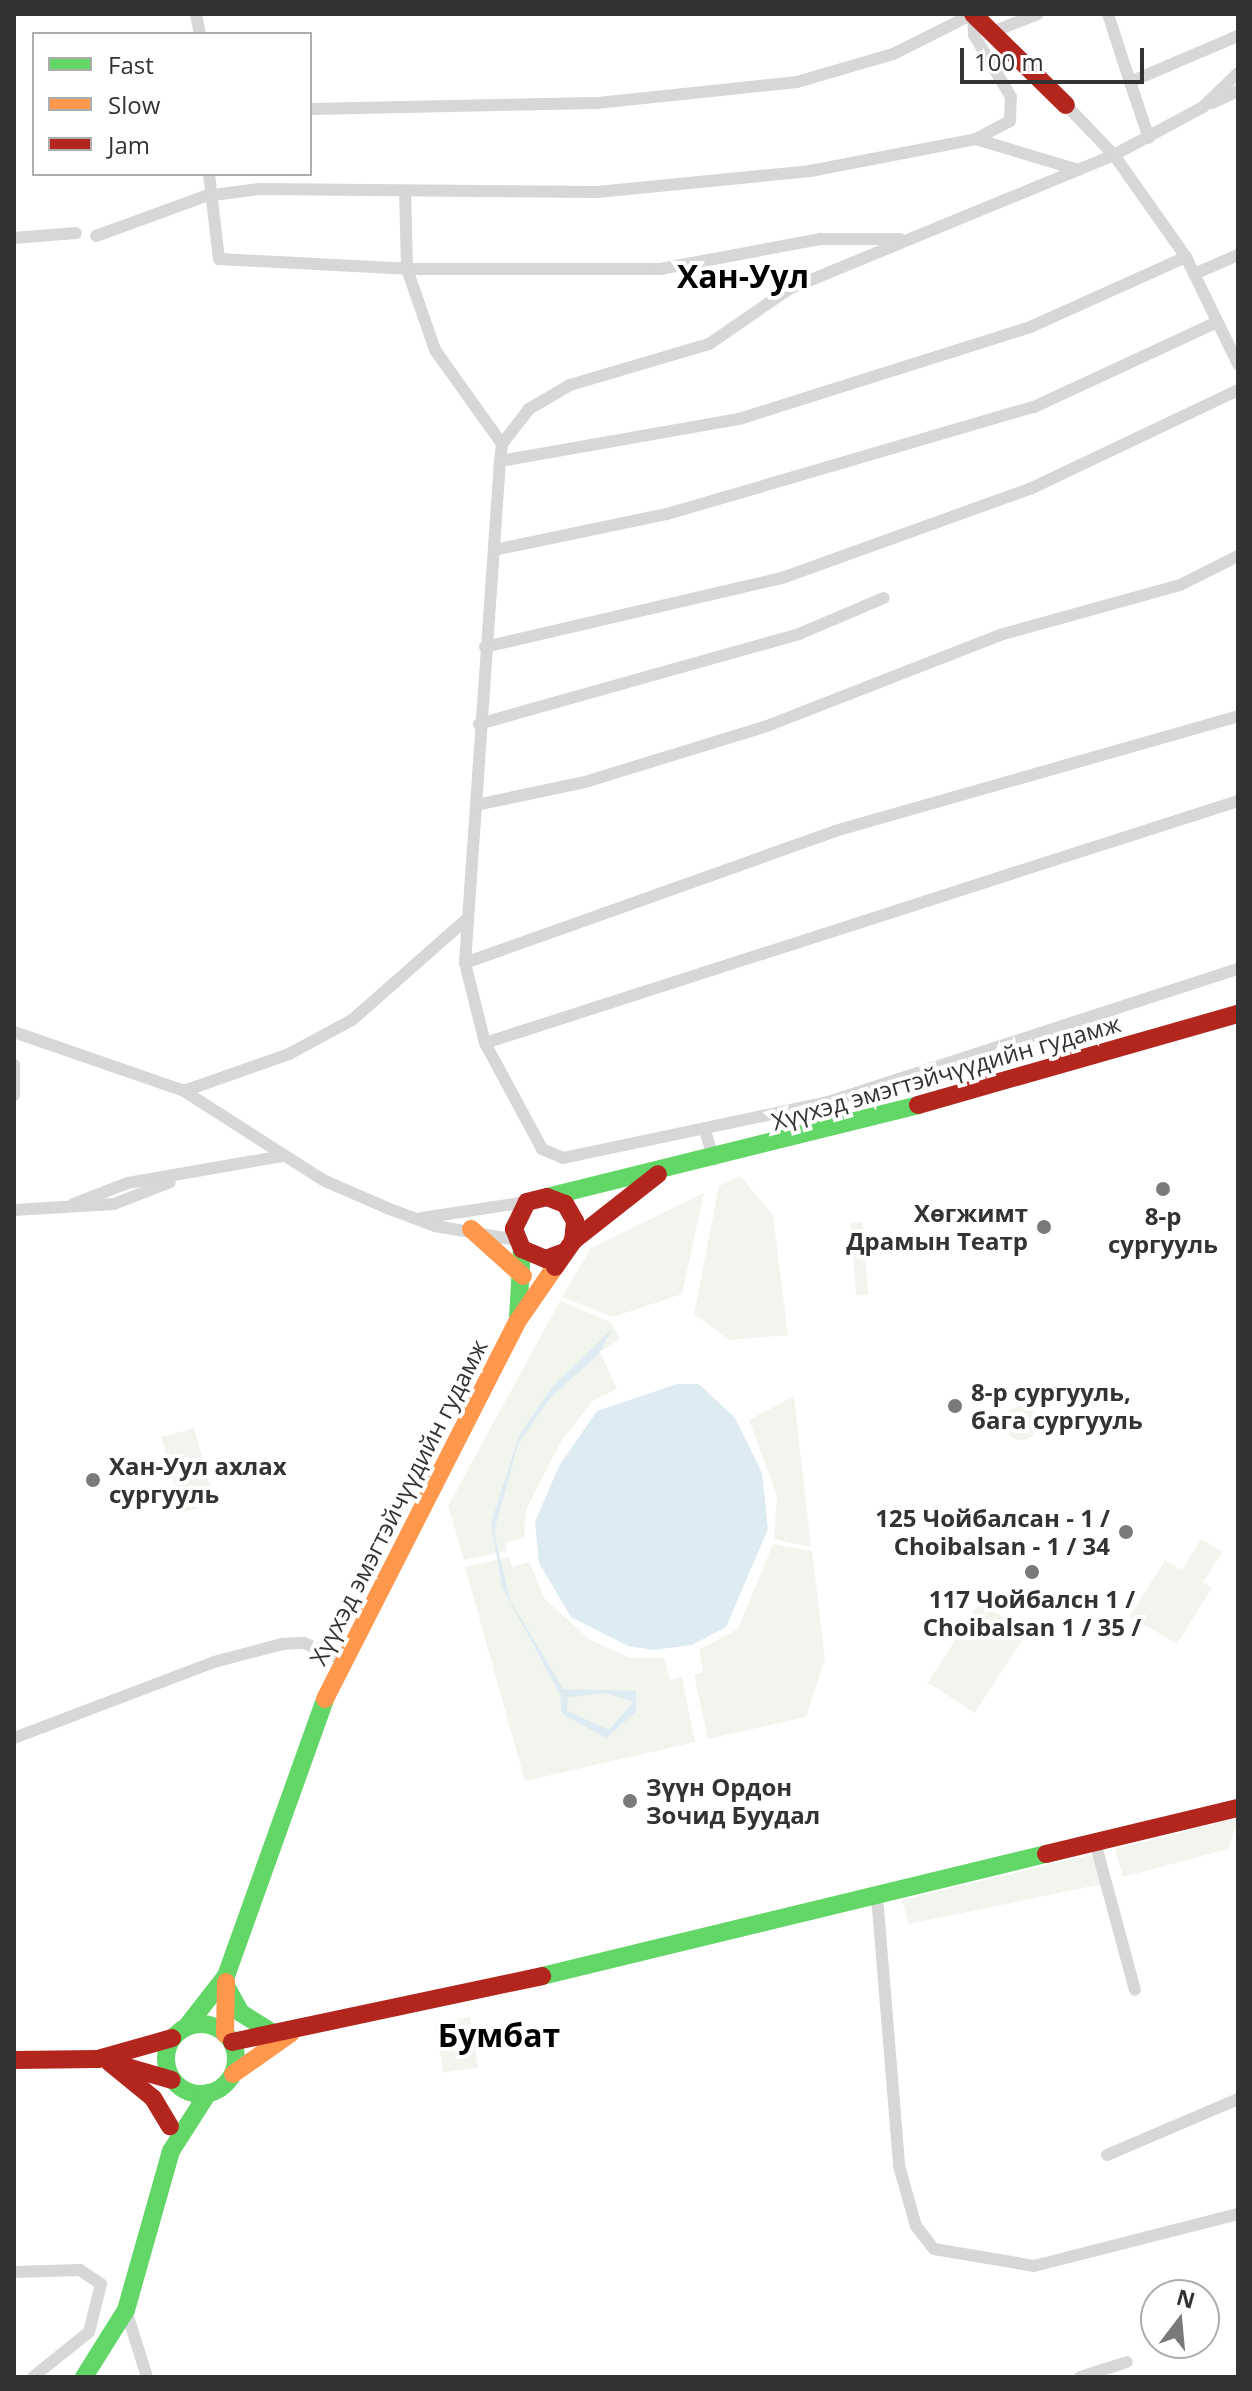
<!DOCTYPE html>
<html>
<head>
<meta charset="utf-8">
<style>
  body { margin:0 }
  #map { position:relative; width:1252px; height:2391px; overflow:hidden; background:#fff; font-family:"Open Sans",sans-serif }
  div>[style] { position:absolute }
  .green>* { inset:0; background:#f1f5ed; transform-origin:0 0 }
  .round { border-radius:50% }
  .water>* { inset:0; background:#ddebf3 }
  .street>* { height:12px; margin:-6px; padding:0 6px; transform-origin:6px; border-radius:6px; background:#d7d7d7 }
  .fast>* { height:18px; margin:-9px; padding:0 9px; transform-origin:9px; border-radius:9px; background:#63d668 }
  .fast>.ring { margin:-9px; padding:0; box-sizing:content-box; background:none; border:18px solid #63d668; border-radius:50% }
  .slow>* { height:18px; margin:-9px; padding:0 9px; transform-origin:9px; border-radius:9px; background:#ff974d }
  .jam>* { height:18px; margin:-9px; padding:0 9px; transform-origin:9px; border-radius:9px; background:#b3261e }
  .dots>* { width:22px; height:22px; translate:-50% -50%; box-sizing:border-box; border:4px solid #fff; border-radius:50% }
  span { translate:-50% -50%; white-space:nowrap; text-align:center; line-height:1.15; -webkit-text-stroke:8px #fff; paint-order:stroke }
  .street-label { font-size:24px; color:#333 }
  .poi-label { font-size:24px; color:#333; font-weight:700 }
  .right { translate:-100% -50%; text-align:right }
  .left { translate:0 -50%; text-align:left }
  .district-label { font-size:32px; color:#000; font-weight:700 }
  .frame { position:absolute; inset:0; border:16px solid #333; pointer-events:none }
  .legend { position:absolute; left:32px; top:32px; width:280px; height:144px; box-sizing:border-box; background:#fff; border:2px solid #adadad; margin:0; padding:10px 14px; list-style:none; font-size:24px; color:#333 }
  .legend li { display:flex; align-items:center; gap:16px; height:40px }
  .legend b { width:40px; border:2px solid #adadad }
  .north { position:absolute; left:1140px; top:2279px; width:80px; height:80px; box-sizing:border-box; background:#fff; border:2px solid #adadad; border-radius:50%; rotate:16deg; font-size:22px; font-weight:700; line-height:32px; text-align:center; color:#333 }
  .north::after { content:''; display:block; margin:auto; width:28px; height:36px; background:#7a7a7a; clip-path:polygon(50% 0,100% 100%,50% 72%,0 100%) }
  .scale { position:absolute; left:960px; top:48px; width:184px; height:36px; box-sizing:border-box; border:4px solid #333; border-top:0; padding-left:10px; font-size:24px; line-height:28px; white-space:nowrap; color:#333; -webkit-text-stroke:6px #fff; paint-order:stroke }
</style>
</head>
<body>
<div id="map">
  <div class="green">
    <i style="clip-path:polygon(740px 1176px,773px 1215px,788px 1335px,729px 1340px,694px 1314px,719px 1186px)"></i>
    <i style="clip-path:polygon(704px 1193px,682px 1294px,613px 1317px,562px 1297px,591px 1248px)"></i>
    <i style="left:862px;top:1222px;width:73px;height:12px;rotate:85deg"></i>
    <i style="clip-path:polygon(560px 1301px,611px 1322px,620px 1339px,600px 1352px,617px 1389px,594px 1400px,562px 1440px,526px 1509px,524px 1537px,506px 1543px,507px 1551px,464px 1560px,448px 1506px)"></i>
    <i style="clip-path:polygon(794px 1396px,811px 1547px,774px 1539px,777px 1496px,749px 1420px)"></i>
    <i class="round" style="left:1004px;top:1406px;width:34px;height:34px"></i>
    <i style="left:194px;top:1428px;width:78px;height:34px;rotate:74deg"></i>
    <i style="clip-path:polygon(1201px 1539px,1222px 1552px,1203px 1582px,1212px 1588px,1177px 1644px,1130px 1616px,1165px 1560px,1182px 1570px)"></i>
    <i style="clip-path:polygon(773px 1544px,812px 1551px,825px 1659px,806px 1717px,708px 1739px,694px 1675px,703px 1672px,699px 1650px,738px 1629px)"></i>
    <i style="clip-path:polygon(509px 1557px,512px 1567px,529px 1562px,545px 1599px,589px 1639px,630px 1658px,664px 1658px,670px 1680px,682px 1677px,695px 1742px,525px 1781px,465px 1567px)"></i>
    <i style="left:980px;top:1602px;width:56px;height:96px;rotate:33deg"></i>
    <i style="clip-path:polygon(1238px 1818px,1228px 1849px,1123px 1877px,1115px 1849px)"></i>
    <i style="clip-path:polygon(1094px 1854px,1102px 1884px,909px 1924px,902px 1900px)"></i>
    <i style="left:470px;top:2017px;width:51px;height:35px;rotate:81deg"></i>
  </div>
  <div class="water">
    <i style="clip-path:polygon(evenodd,612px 1329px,598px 1355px,551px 1397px,518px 1444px,494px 1532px,510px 1600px,563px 1689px,636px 1691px,636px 1712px,606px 1738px,562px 1714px,560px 1694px,502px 1587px,491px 1523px,519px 1436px,553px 1386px,612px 1329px,607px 1693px,633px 1702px,609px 1730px,567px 1711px,568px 1697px,607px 1693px)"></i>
    <i style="clip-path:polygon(677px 1384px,699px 1384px,735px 1418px,762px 1473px,768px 1529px,726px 1627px,692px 1645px,653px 1650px,628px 1646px,571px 1617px,539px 1563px,535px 1522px,559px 1466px,597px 1411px)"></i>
  </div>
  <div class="street">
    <i style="left:196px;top:14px;width:20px;rotate:79deg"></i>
    <i style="left:1108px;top:14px;width:71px;rotate:72.1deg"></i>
    <i style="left:1130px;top:82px;width:117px;rotate:-23.1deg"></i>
    <i style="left:992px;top:32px;width:49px;rotate:-21.4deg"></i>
    <i style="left:1238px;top:73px;width:49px;rotate:135.8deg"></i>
    <i style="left:1203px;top:107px;width:101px;rotate:151.7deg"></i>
    <i style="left:1114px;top:155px;width:352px;rotate:157.6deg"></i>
    <i style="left:789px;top:289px;width:97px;rotate:145.5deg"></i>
    <i style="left:709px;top:344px;width:145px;rotate:163.6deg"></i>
    <i style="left:570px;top:385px;width:48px;rotate:149.7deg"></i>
    <i style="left:529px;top:409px;width:44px;rotate:127.6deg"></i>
    <i style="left:502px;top:444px;width:17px;rotate:97deg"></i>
    <i style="left:500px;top:461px;width:503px;rotate:93.99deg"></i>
    <i style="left:465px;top:963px;width:82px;rotate:76deg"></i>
    <i style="left:485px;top:1043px;width:120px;rotate:61.7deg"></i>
    <i style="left:542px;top:1149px;width:23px;rotate:23deg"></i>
    <i style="left:563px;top:1158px;width:268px;rotate:-11.9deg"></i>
    <i style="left:825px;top:1103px;width:434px;rotate:-18deg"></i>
    <i style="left:1130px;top:82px;width:59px;rotate:71.3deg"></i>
    <i style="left:1212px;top:103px;width:29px;rotate:-25deg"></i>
    <i style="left:1066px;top:105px;width:69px;rotate:46.2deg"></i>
    <i style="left:1114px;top:155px;width:125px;rotate:54.8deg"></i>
    <i style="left:1186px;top:257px;width:119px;rotate:64.1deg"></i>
    <i style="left:976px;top:139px;width:107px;rotate:16.9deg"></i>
    <i style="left:209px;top:174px;width:86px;rotate:83.3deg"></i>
    <i style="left:219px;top:259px;width:188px;rotate:3deg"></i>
    <i style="left:407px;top:269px;width:253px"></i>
    <i style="left:660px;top:269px;width:164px;rotate:-10.6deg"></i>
    <i style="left:821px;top:239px;width:79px"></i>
    <i style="left:405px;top:191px;width:78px;rotate:88.5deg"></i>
    <i style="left:407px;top:269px;width:86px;rotate:70.9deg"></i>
    <i style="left:435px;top:350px;width:115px;rotate:54.5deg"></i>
    <i style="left:96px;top:236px;width:117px;rotate:-20deg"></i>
    <i style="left:206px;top:196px;width:53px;rotate:-7.5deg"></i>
    <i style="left:259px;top:189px;width:338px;rotate:0.5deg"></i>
    <i style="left:597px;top:192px;width:214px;rotate:-5.6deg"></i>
    <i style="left:810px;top:171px;width:169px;rotate:-10.9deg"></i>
    <i style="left:976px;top:139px;width:38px;rotate:-28deg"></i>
    <i style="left:1010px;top:121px;width:24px;rotate:-88deg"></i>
    <i style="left:1011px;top:97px;width:72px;rotate:-120.8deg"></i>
    <i style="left:974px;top:35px;width:21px;rotate:-93deg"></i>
    <i style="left:973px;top:14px;width:89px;rotate:153.4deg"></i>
    <i style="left:893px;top:54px;width:100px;rotate:163.7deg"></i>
    <i style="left:797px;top:82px;width:202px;rotate:174deg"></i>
    <i style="left:596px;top:103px;width:286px;rotate:178.8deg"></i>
    <i style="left:14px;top:238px;width:62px;rotate:-4.6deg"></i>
    <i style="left:1194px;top:274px;width:48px;rotate:-23.4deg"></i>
    <i style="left:500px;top:461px;width:243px;rotate:-10deg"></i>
    <i style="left:739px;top:419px;width:303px;rotate:-17.5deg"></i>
    <i style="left:1028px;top:328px;width:173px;rotate:-24.2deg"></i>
    <i style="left:494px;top:550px;width:177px;rotate:-11.8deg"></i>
    <i style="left:667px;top:514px;width:382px;rotate:-16.3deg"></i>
    <i style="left:1034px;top:407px;width:202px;rotate:-24.9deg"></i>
    <i style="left:485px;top:647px;width:305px;rotate:-13.1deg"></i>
    <i style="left:782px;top:578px;width:266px;rotate:-19.8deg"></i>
    <i style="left:1032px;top:488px;width:228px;rotate:-25.4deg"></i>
    <i style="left:479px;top:724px;width:332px;rotate:-15.7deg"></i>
    <i style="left:799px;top:634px;width:92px;rotate:-23deg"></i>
    <i style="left:476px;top:805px;width:111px;rotate:-11.9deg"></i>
    <i style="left:585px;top:782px;width:190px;rotate:-17.1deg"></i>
    <i style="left:767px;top:726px;width:250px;rotate:-21.3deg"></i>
    <i style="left:1000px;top:635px;width:187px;rotate:-15.5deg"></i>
    <i style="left:1180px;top:585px;width:65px;rotate:-26.6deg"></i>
    <i style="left:465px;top:963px;width:393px;rotate:-19.6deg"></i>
    <i style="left:835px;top:831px;width:419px;rotate:-15.9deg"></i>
    <i style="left:14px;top:1032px;width:180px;rotate:19.1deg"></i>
    <i style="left:184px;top:1091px;width:167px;rotate:32.6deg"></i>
    <i style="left:325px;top:1181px;width:68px;rotate:23.5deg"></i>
    <i style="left:387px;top:1208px;width:51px;rotate:20.6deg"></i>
    <i style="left:435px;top:1226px;width:82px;rotate:9.8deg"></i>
    <i style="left:485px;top:1043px;width:791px;rotate:-17.82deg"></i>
    <i style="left:14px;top:1065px;width:30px;rotate:90deg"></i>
    <i style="left:184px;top:1091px;width:111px;rotate:-19.4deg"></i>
    <i style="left:289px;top:1054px;width:72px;rotate:-28.4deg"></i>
    <i style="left:352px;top:1020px;width:154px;rotate:-41.3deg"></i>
    <i style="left:704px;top:1128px;width:33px;rotate:72deg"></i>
    <i style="left:73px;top:1204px;width:59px;rotate:-20.9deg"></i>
    <i style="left:128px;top:1183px;width:157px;rotate:-9.9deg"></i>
    <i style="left:14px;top:1210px;width:100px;rotate:-3.4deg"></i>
    <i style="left:114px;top:1204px;width:60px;rotate:-21.4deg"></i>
    <i style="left:422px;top:1218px;width:106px;rotate:-8.7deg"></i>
    <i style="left:14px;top:1738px;width:214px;rotate:-20.8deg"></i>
    <i style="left:214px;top:1662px;width:70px;rotate:-14.8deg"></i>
    <i style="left:282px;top:1644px;width:22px;rotate:-3deg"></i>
    <i style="left:304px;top:1643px;width:39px;rotate:23deg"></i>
    <i style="left:1095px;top:1842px;width:153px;rotate:74.9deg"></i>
    <i style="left:877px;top:1896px;width:271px;rotate:85.3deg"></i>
    <i style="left:899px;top:2166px;width:62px;rotate:74.2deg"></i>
    <i style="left:916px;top:2226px;width:29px;rotate:52deg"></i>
    <i style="left:934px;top:2249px;width:101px;rotate:9.6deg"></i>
    <i style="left:1034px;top:2266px;width:211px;rotate:-14.3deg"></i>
    <i style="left:1107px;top:2155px;width:142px;rotate:-23.1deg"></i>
    <i style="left:14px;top:2272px;width:66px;rotate:-1.7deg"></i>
    <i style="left:80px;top:2270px;width:25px;rotate:34deg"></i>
    <i style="left:101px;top:2284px;width:49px;rotate:104deg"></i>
    <i style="left:89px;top:2332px;width:72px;rotate:141.2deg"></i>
    <i style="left:126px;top:2310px;width:70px;rotate:72.6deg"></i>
    <i style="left:1080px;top:2377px;width:49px;rotate:-17.7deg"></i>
  </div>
  <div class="fast">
    <i style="left:547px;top:1197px;width:382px;rotate:-13.9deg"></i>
    <i style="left:518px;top:1318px;width:69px;rotate:-86.7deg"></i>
    <i style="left:542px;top:1976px;width:519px;rotate:-13.61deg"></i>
    <i style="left:226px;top:1986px;width:31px;rotate:61deg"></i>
    <i style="left:241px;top:2013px;width:38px;rotate:32deg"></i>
    <i class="ring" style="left:166px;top:2024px;width:52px;height:52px"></i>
    <i style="left:187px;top:2026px;width:63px;rotate:-52deg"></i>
    <i style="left:226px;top:1976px;width:294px;rotate:-70.3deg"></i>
    <i style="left:84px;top:2377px;width:79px;rotate:-57.9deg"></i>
    <i style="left:126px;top:2310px;width:165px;rotate:-74.2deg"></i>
    <i style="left:171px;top:2151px;width:69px;rotate:-57.5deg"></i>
  </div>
  <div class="slow">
    <i style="left:471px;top:1229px;width:70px;rotate:42.1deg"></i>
    <i style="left:325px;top:1699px;width:423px;rotate:-63deg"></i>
    <i style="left:517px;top:1322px;width:67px;rotate:-55.4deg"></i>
    <i style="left:225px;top:2034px;width:52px;rotate:-88.9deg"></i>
    <i style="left:233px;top:2074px;width:70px;rotate:-35.1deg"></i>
  </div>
  <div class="jam">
    <i style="left:973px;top:14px;width:130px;rotate:44.4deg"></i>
    <i style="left:918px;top:1105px;width:333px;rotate:-15.9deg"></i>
    <i style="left:573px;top:1241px;width:108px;rotate:-38.2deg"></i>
    <i style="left:555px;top:1267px;width:32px;rotate:-55deg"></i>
    <i style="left:573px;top:1241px;width:20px;rotate:-84deg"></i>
    <i style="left:575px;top:1221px;width:20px;rotate:-120deg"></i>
    <i style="left:565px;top:1204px;width:19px;rotate:-159deg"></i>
    <i style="left:547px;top:1197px;width:21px;rotate:166deg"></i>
    <i style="left:527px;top:1202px;width:30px;rotate:116deg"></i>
    <i style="left:514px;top:1229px;width:22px;rotate:68deg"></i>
    <i style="left:522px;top:1249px;width:26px;rotate:23deg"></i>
    <i style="left:546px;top:1259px;width:17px;rotate:-21deg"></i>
    <i style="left:1046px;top:1854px;width:197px;rotate:-13.5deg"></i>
    <i style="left:232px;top:2042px;width:317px;rotate:-12deg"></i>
    <i style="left:14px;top:2060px;width:84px;rotate:-0.7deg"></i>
    <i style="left:98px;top:2059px;width:77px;rotate:-15.8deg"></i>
    <i style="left:109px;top:2062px;width:57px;rotate:39.3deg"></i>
    <i style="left:153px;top:2098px;width:33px;rotate:59deg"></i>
    <i style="left:113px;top:2063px;width:61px;rotate:16.1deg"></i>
  </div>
  <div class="dots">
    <i style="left:1163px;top:1189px;background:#7a7a7a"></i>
    <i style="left:1044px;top:1227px;background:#7a7a7a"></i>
    <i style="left:955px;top:1406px;background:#7a7a7a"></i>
    <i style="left:93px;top:1480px;background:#7a7a7a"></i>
    <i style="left:1126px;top:1532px;background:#7a7a7a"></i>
    <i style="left:1032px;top:1572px;background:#7a7a7a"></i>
    <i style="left:630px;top:1801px;background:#7a7a7a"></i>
  </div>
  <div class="street-label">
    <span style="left:946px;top:1072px;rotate:-16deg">Хүүхэд эмэгтэйчүүдийн гудамж</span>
    <span style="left:398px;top:1502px;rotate:-63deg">Хүүхэд эмэгтэйчүүдийн гудамж</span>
  </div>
  <div class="poi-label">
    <span class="right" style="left:1028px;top:1227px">Хөгжимт<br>Драмын Театр</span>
    <span style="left:1163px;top:1230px">8-р<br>сургууль</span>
    <span class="left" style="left:971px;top:1406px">8-р сургууль,<br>бага сургууль</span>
    <span class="left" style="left:109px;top:1480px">Хан-Уул ахлах<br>сургууль</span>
    <span class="right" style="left:1110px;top:1532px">125 Чойбалсан - 1 /<br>Choibalsan - 1 / 34</span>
    <span style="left:1032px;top:1613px">117 Чойбалсн 1 /<br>Choibalsan 1 / 35 /</span>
    <span class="left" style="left:646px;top:1801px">Зүүн Ордон<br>Зочид Буудал</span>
  </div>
  <div class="district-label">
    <span style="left:743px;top:276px">Хан-Уул</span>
    <span style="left:499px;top:2035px">Бумбат</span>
  </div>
  <div class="frame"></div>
  <ul class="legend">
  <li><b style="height:10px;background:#63d668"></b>Fast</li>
  <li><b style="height:10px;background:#ff974d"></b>Slow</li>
  <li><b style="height:10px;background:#b3261e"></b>Jam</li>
  </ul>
  <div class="north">N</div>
  <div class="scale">100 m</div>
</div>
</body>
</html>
